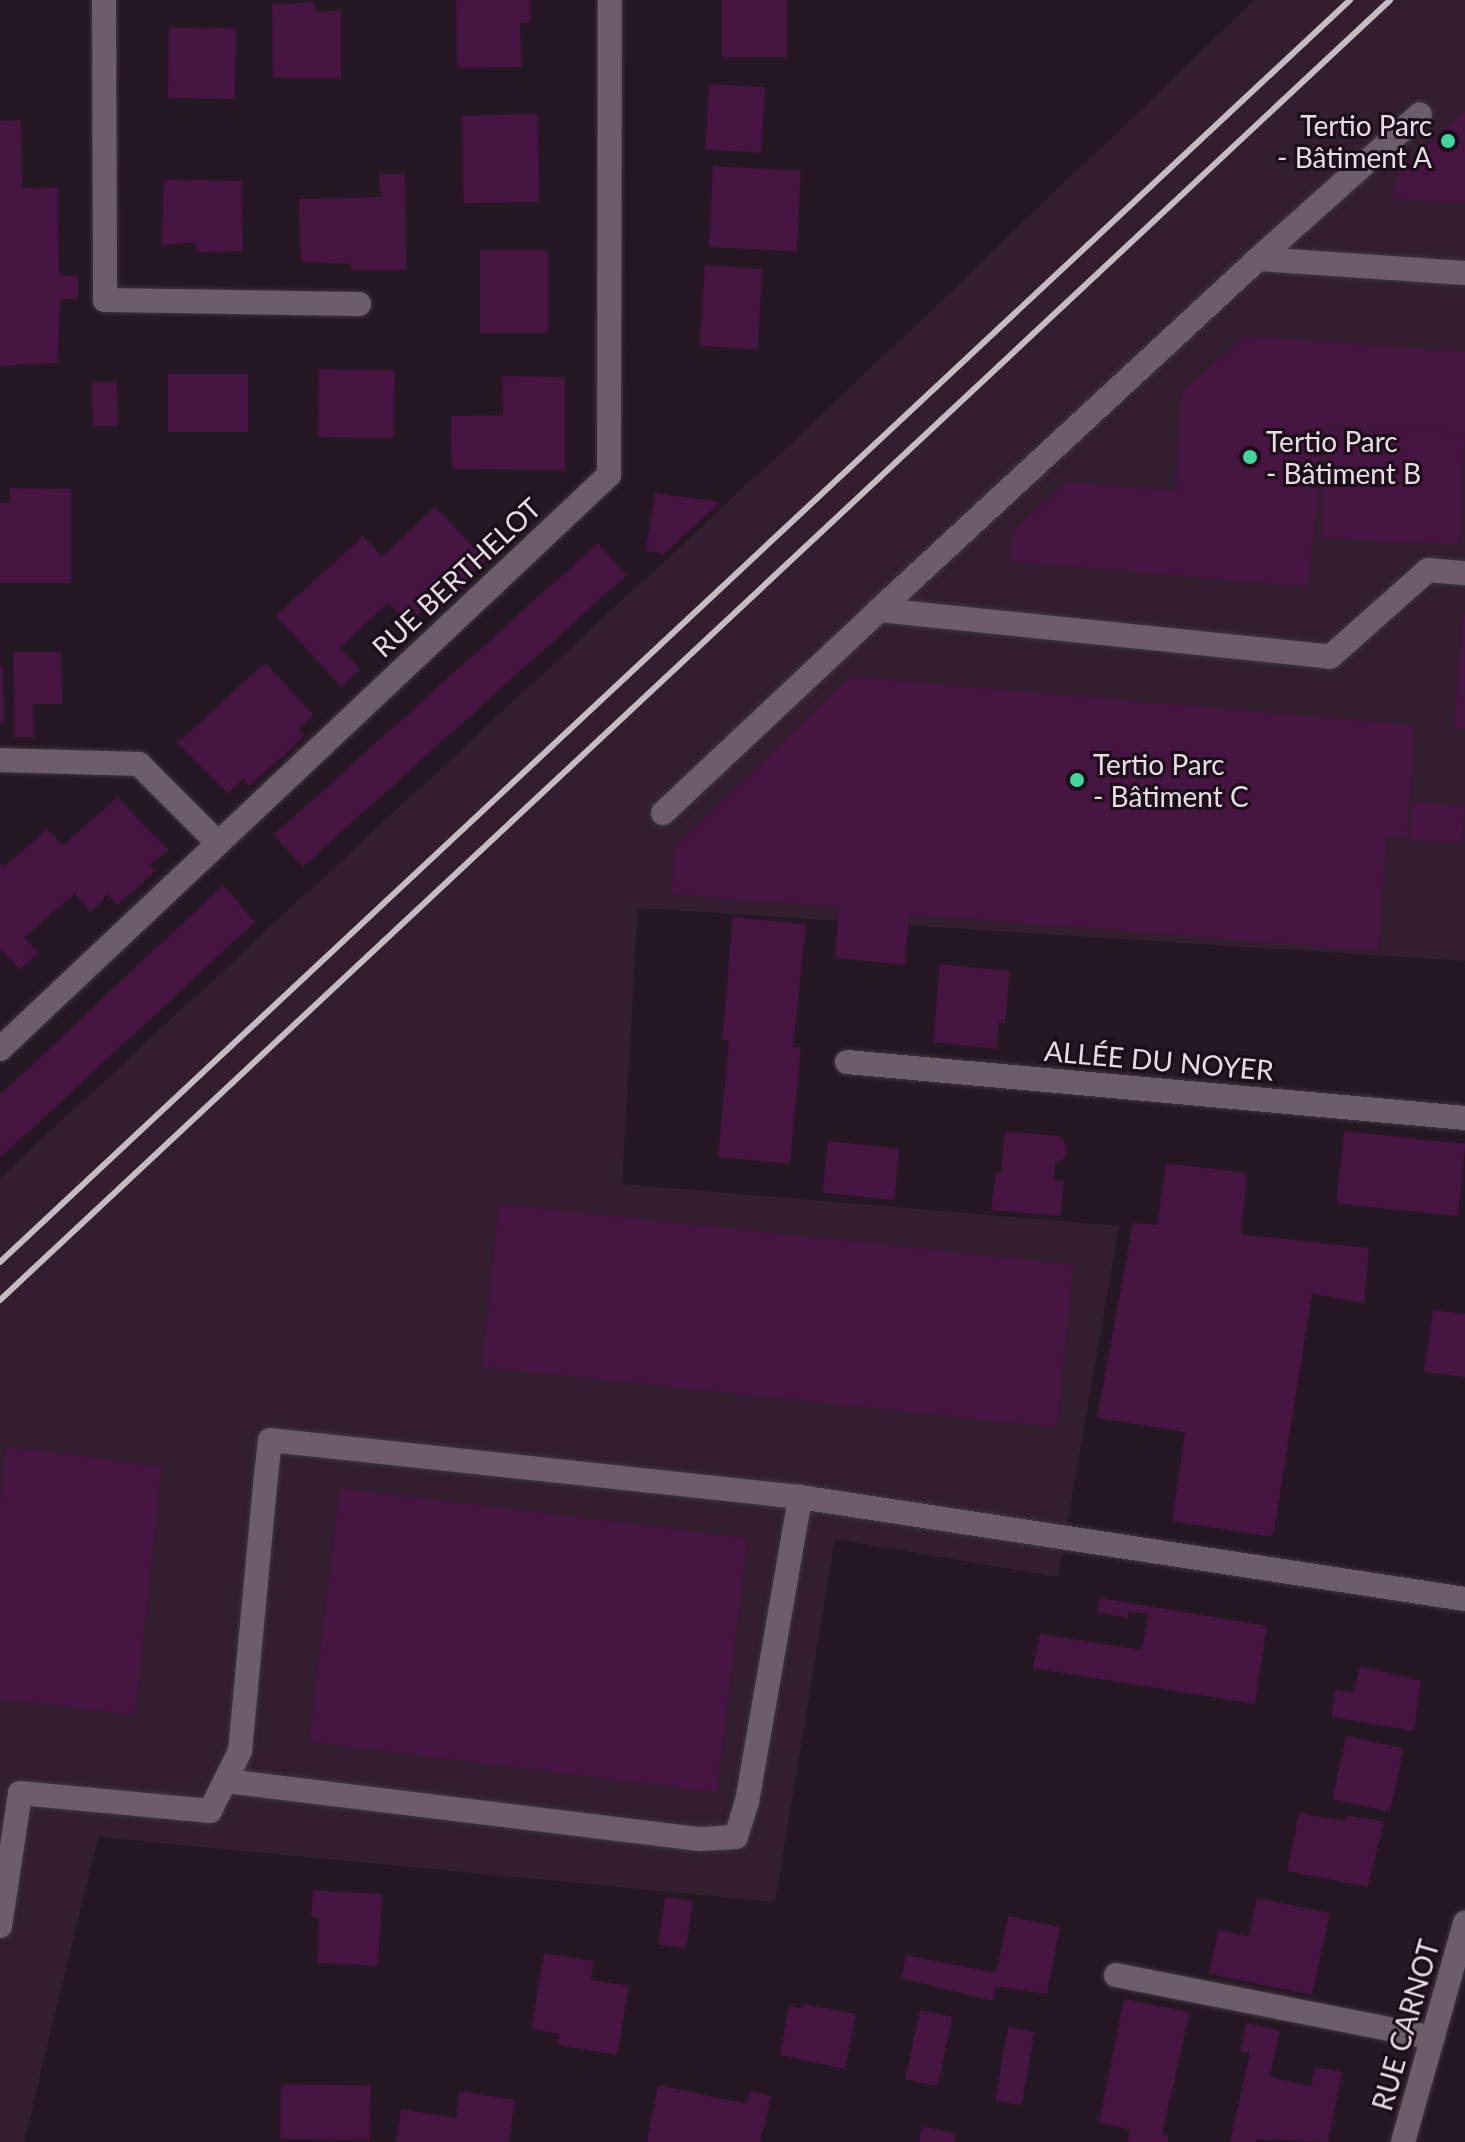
<!DOCTYPE html>
<html>
<head>
<meta charset="utf-8">
<style>
  body { margin:0 }
  #map { position:relative; width:1465px; height:2142px; overflow:hidden; background:#251723; font-family:Lato,sans-serif }
  div>[style] { position:absolute }
  .built>* { inset:0; background:#321e2e }
  .building>* { inset:0; background:#461440; transform-origin:0 0 }
  .roads { filter:drop-shadow(0 0 2px #3e343c) drop-shadow(0 0 2px #3e343c) }
  .lane>* { height:24px; margin:-12px; padding:0 12px; transform-origin:12px; border-radius:12px; background:#6d5c69 }
  .street>* { height:24px; margin:-12px; padding:0 12px; transform-origin:12px; border-radius:12px; background:#6d5c69 }
  .rail>* { height:6px; margin:-3px; padding:0 3px; transform-origin:3px; border-radius:3px; background:#c6bac3 }
  .dots>* { width:22px; height:22px; translate:-50% -50%; box-sizing:border-box; border:4px solid #1c0e19; border-radius:50% }
  span { translate:-50% -50%; white-space:nowrap; text-align:center; line-height:1.15; -webkit-text-stroke:6px #1c0e19; paint-order:stroke }
  .poi-label { font-size:28px; color:#e7dce4 }
  .right { translate:-100% -50%; text-align:right }
  .left { translate:0 -50%; text-align:left }
  .street-label { font-size:28px; color:#e7dce4 }
</style>
</head>
<body>
<div id="map">
  <div class="built">
    <i style="clip-path:polygon(1255px 0,1465px 0,1465px 961px,638px 908px,622px 1184px,1119px 1226px,1058px 1577px,835px 1539px,775px 1902px,98px 1837px,24px 2142px,0 2142px,0 1178px,827px 410px)"></i>
  </div>
  <div class="building">
    <i style="clip-path:polygon(456px 0,530px 0,531px 23px,520px 23px,522px 67px,457px 68px)"></i>
    <i style="left:722px;top:0;width:65px;height:57px"></i>
    <i style="clip-path:polygon(315px 2px,316px 12px,341px 10px,341px 78px,273px 78px,272px 4px)"></i>
    <i style="left:169px;top:27px;width:67px;height:71px;rotate:1deg"></i>
    <i style="left:709px;top:84px;width:56px;height:66px;rotate:3deg"></i>
    <i style="clip-path:polygon(1465px 110px,1465px 203px,1392px 199px,1399px 171px)"></i>
    <i style="left:538px;top:114px;width:88px;height:76px;rotate:89deg"></i>
    <i style="clip-path:polygon(21px 120px,22px 188px,58px 187px,59px 274px,78px 276px,78px 299px,60px 299px,58px 363px,0 366px,0 121px)"></i>
    <i style="left:713px;top:166px;width:88px;height:81px;rotate:3deg"></i>
    <i style="clip-path:polygon(379px 174px,405px 174px,406px 270px,351px 270px,351px 264px,301px 262px,299px 199px,381px 197px)"></i>
    <i style="clip-path:polygon(164px 179px,242px 181px,243px 251px,196px 253px,196px 242px,162px 246px)"></i>
    <i style="left:480px;top:250px;width:68px;height:83px"></i>
    <i style="left:705px;top:265px;width:58px;height:81px;rotate:4deg"></i>
    <i style="clip-path:polygon(1245px 336px,1465px 352px,1465px 433px,1325px 425px,1308px 587px,1011px 561px,1013px 531px,1066px 482px,1176px 491px,1181px 393px)"></i>
    <i style="left:319px;top:369px;width:76px;height:68px;rotate:1deg"></i>
    <i style="left:168px;top:374px;width:80px;height:58px"></i>
    <i style="clip-path:polygon(502px 376px,565px 377px,565px 470px,452px 469px,451px 416px,503px 415px)"></i>
    <i style="left:117px;top:382px;width:44px;height:25px;rotate:89deg"></i>
    <i style="left:1327px;top:426px;width:138px;height:112px;rotate:3deg"></i>
    <i style="clip-path:polygon(10px 488px,71px 489px,71px 583px,0 583px,0 503px,10px 503px)"></i>
    <i style="clip-path:polygon(655px 493px,721px 502px,664px 554px,646px 551px)"></i>
    <i style="clip-path:polygon(435px 507px,486px 559px,469px 576px,473px 580px,437px 613px,429px 606px,408px 624px,388px 603px,340px 648px,360px 669px,341px 687px,276px 616px,363px 536px,382px 557px)"></i>
    <i style="left:598px;top:543px;width:43px;height:436px;rotate:48deg"></i>
    <i style="clip-path:polygon(1463px 616px,1465px 616px,1465px 729px,1454px 728px)"></i>
    <i style="clip-path:polygon(13px 652px,61px 652px,62px 704px,33px 704px,34px 737px,14px 737px)"></i>
    <i style="clip-path:polygon(265px 663px,314px 715px,298px 729px,304px 736px,292px 748px,250px 786px,243px 779px,228px 794px,177px 743px)"></i>
    <i style="clip-path:polygon(0 666px,3px 666px,4px 723px,0 723px)"></i>
    <i style="clip-path:polygon(850px 677px,1415px 725px,1407px 837px,1387px 836px,1378px 951px,909px 914px,905px 965px,835px 958px,839px 907px,672px 894px,674px 848px)"></i>
    <i style="clip-path:polygon(117px 797px,169px 850px,150px 865px,155px 871px,118px 905px,107px 894px,91px 912px,75px 894px,24px 937px,39px 953px,20px 970px,0 949px,0 863px,4px 867px,47px 829px,63px 846px)"></i>
    <i style="left:1413px;top:802px;width:52px;height:38px;rotate:4deg"></i>
    <i style="clip-path:polygon(223px 885px,255px 922px,0 1158px,0 1095px)"></i>
    <i style="clip-path:polygon(733px 917px,806px 924px,793px 1047px,801px 1047px,790px 1164px,718px 1157px,729px 1041px,722px 1040px)"></i>
    <i style="clip-path:polygon(940px 964px,1010px 971px,1005px 1023px,998px 1023px,997px 1049px,933px 1042px)"></i>
    <i style="clip-path:polygon(1005px 1131px,1059px 1136px,1067px 1146px,1066px 1158px,1055px 1163px,1054px 1181px,1064px 1180px,1060px 1216px,991px 1210px,996px 1172px,1001px 1172px)"></i>
    <i style="left:1344px;top:1131px;width:122px;height:73px;rotate:6deg"></i>
    <i style="left:828px;top:1141px;width:72px;height:52px;rotate:6deg"></i>
    <i style="clip-path:polygon(1166px 1163px,1247px 1173px,1241px 1234px,1369px 1248px,1364px 1303px,1312px 1294px,1273px 1537px,1172px 1521px,1185px 1432px,1097px 1418px,1133px 1223px,1157px 1225px)"></i>
    <i style="left:499px;top:1204px;width:578px;height:164px;rotate:6deg"></i>
    <i style="clip-path:polygon(1433px 1310px,1465px 1314px,1465px 1377px,1424px 1372px)"></i>
    <i style="clip-path:polygon(6px 1446px,162px 1467px,135px 1715px,0 1699px,0 1502px)"></i>
    <i style="left:340px;top:1488px;width:411px;height:256px;rotate:7deg"></i>
    <i style="clip-path:polygon(1100px 1598px,1267px 1626px,1255px 1704px,1033px 1668px,1040px 1634px,1142px 1650px,1148px 1614px,1128px 1611px,1128px 1618px,1098px 1613px)"></i>
    <i style="clip-path:polygon(1360px 1666px,1421px 1681px,1414px 1731px,1331px 1717px,1335px 1690px,1353px 1693px)"></i>
    <i style="left:1346px;top:1736px;width:59px;height:65px;rotate:12deg"></i>
    <i style="clip-path:polygon(1299px 1813px,1344px 1821px,1347px 1816px,1384px 1821px,1368px 1887px,1287px 1871px)"></i>
    <i style="clip-path:polygon(313px 1890px,382px 1894px,378px 1966px,317px 1963px,319px 1918px,311px 1917px)"></i>
    <i style="left:665px;top:1897px;width:28px;height:48px;rotate:8deg"></i>
    <i style="clip-path:polygon(1257px 1898px,1330px 1913px,1312px 1995px,1209px 1974px,1218px 1930px,1249px 1936px)"></i>
    <i style="clip-path:polygon(1008px 1916px,1060px 1927px,1047px 1994px,995px 1986px,994px 2001px,901px 1978px,906px 1955px,996px 1973px)"></i>
    <i style="clip-path:polygon(544px 1953px,594px 1961px,591px 1980px,629px 1986px,617px 2055px,557px 2045px,559px 2034px,531px 2029px)"></i>
    <i style="clip-path:polygon(1124px 1999px,1190px 2012px,1162px 2134px,1169px 2136px,1167px 2142px,1127px 2142px,1131px 2130px,1099px 2123px)"></i>
    <i style="clip-path:polygon(803px 2004px,856px 2014px,845px 2069px,780px 2055px,789px 2006px,800px 2008px)"></i>
    <i style="left:920px;top:2010px;width:33px;height:71px;rotate:12deg"></i>
    <i style="clip-path:polygon(1246px 2023px,1280px 2030px,1270px 2077px,1311px 2086px,1315px 2067px,1342px 2072px,1328px 2142px,1257px 2139px,1256px 2142px,1230px 2142px,1250px 2052px,1240px 2052px)"></i>
    <i style="left:1008px;top:2027px;width:27px;height:75px;rotate:10deg"></i>
    <i style="left:281px;top:2084px;width:90px;height:55px;rotate:1deg"></i>
    <i style="clip-path:polygon(658px 2085px,747px 2104px,749px 2091px,771px 2096px,760px 2142px,647px 2142px)"></i>
    <i style="clip-path:polygon(460px 2091px,515px 2100px,509px 2142px,396px 2142px,401px 2109px,456px 2118px)"></i>
    <i style="clip-path:polygon(922px 2126px,956px 2134px,954px 2142px,919px 2142px)"></i>
  </div>
  <div class="roads">
    <div class="lane">
      <i style="left:1258px;top:259px;width:217px;rotate:-41.8deg"></i>
      <i style="left:1465px;top:273px;width:207px;rotate:-176.1deg"></i>
      <i style="left:1258px;top:259px;width:517px;rotate:137.2deg"></i>
      <i style="left:879px;top:610px;width:453px;rotate:5.9deg"></i>
      <i style="left:1330px;top:657px;width:131px;rotate:-41.6deg"></i>
      <i style="left:1428px;top:570px;width:37px;rotate:5deg"></i>
      <i style="left:663px;top:813px;width:296px;rotate:-43.2deg"></i>
      <i style="left:847px;top:1062px;width:621px;rotate:5.18deg"></i>
      <i style="left:265px;top:1485px;width:45px;rotate:-83.7deg"></i>
      <i style="left:270px;top:1440px;width:533px;rotate:6.14deg"></i>
      <i style="left:800px;top:1497px;width:673px;rotate:8.72deg"></i>
      <i style="left:226px;top:1781px;width:477px;rotate:7deg"></i>
      <i style="left:699px;top:1839px;width:37px;rotate:-3deg"></i>
      <i style="left:736px;top:1837px;width:37px;rotate:-73deg"></i>
      <i style="left:747px;top:1802px;width:310px;rotate:-80.1deg"></i>
    </div>
    <div class="street">
      <i style="left:104px;top:0;width:300px;rotate:89.8deg"></i>
      <i style="left:105px;top:300px;width:254px;rotate:0.9deg"></i>
      <i style="left:0;top:760px;width:139px;rotate:1.6deg"></i>
      <i style="left:139px;top:764px;width:112px;rotate:45deg"></i>
      <i style="left:0;top:1049px;width:837px;rotate:-43.31deg"></i>
      <i style="left:609px;top:475px;width:475px;rotate:-89.9deg"></i>
      <i style="left:0;top:1926px;width:134px;rotate:-81.4deg"></i>
      <i style="left:20px;top:1793px;width:191px;rotate:5.4deg"></i>
      <i style="left:210px;top:1811px;width:67px;rotate:-63.4deg"></i>
      <i style="left:240px;top:1751px;width:267px;rotate:-84.6deg"></i>
      <i style="left:1116px;top:1975px;width:323px;rotate:11.2deg"></i>
      <i style="left:1403px;top:2142px;width:228px;rotate:-74.2deg"></i>
    </div>
  </div>
  <div class="rail">
    <i style="left:0;top:1262px;width:1848px;rotate:-43.07deg"></i>
    <i style="left:0;top:1300px;width:1903px;rotate:-43.08deg"></i>
  </div>
  <div class="dots">
    <i style="left:1448px;top:141px;background:#44d49f"></i>
    <i style="left:1250px;top:457px;background:#44d49f"></i>
    <i style="left:1077px;top:780px;background:#44d49f"></i>
  </div>
  <div class="poi-label">
    <span class="right" style="left:1432px;top:141px">Tertio Parc<br>- Bâtiment A</span>
    <span class="left" style="left:1266px;top:457px">Tertio Parc<br>- Bâtiment B</span>
    <span class="left" style="left:1093px;top:780px">Tertio Parc<br>- Bâtiment C</span>
  </div>
  <div class="street-label">
    <span style="left:456px;top:577px;rotate:-43deg">RUE BERTHELOT</span>
    <span style="left:1159px;top:1060px;rotate:5deg">ALLÉE DU NOYER</span>
    <span style="left:1405px;top:2025px;rotate:-74deg">RUE CARNOT</span>
  </div>
</div>
</body>
</html>
